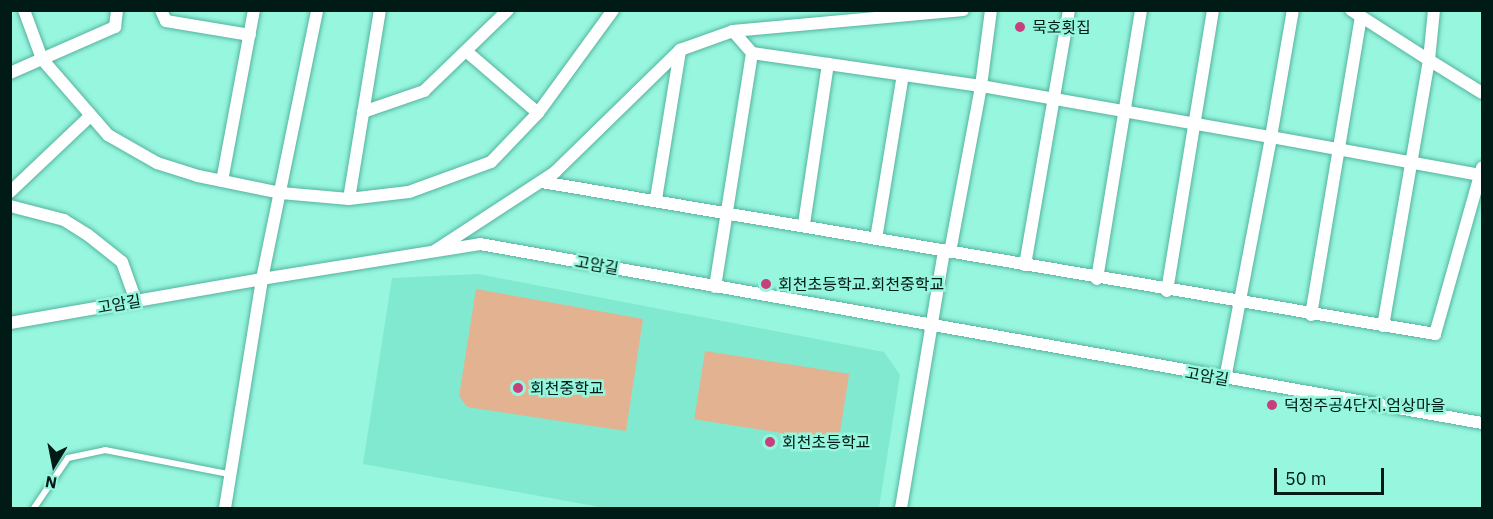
<!DOCTYPE html>
<html>
<head>
<meta charset="utf-8">
<style>
  body { margin:0 }
  #map { position:relative; width:1493px; height:519px; overflow:hidden; background:#97f6de; font-family:"IBM Plex Sans","Noto Sans KR",sans-serif }
  div>[style] { position:absolute }
  .built>* { inset:0; background:#80e9d0 }
  .green>* { inset:0; background:#e3b290; transform-origin:0 0 }
  .roads { filter:drop-shadow(0 0 2px #54b39e) drop-shadow(0 0 2px #54b39e) }
  .service>* { height:6px; margin:-3px; padding:0 3px; transform-origin:3px; border-radius:3px; background:#fff }
  .minor>* { height:12px; margin:-6px; padding:0 6px; transform-origin:6px; border-radius:6px; background:#fff }
  .dots>* { width:16px; height:16px; translate:-50% -50%; box-sizing:border-box; border:3px solid #97f6de; border-radius:50% }
  span { translate:-50% -50%; white-space:nowrap; text-align:center; line-height:1.15; -webkit-text-stroke:5px #97f6de; paint-order:stroke }
  .poi-label { font-size:16px; color:#001b15 }
  .left { translate:0 -50%; text-align:left }
  .street-label { font-size:16px; color:#001b15 }
  .frame { position:absolute; inset:0; border:12px solid #001b15; pointer-events:none }
  .north { position:absolute; left:24px; top:435px; width:60px; height:60px; -webkit-text-stroke:4px #97f6de; paint-order:stroke; rotate:190deg; font-size:16px; font-weight:700; line-height:24px; text-align:center; color:#001b15 }
  .north::after { content:''; display:block; margin:auto; width:21px; height:27px; background:#001b15; clip-path:polygon(50% 0,100% 100%,50% 72%,0 100%) }
  .scale { position:absolute; left:1274px; top:468px; width:110px; height:27px; box-sizing:border-box; border:3px solid #001b15; border-top:0; padding-left:8px; font-size:18px; line-height:21px; white-space:nowrap; color:#001b15; -webkit-text-stroke:4px #97f6de; paint-order:stroke }
</style>
</head>
<body>
<div id="map">
  <div class="built">
    <i style="clip-path:polygon(478px 274px,884px 352px,900px 375px,879px 508px,605px 508px,363px 464px,392px 278px)"></i>
  </div>
  <div class="green">
    <i style="clip-path:polygon(476px 289px,643px 319px,626px 431px,467px 407px,459px 396px)"></i>
    <i style="left:705px;top:351px;width:146px;height:69px;rotate:9deg"></i>
  </div>
  <div class="roads">
    <div class="service">
      <i style="left:34px;top:508px;width:60px;rotate:-55.8deg"></i>
      <i style="left:68px;top:458px;width:38px;rotate:-12deg"></i>
      <i style="left:105px;top:450px;width:125px;rotate:11deg"></i>
    </div>
    <div class="minor">
      <i style="left:24px;top:10px;width:52px;rotate:69.8deg"></i>
      <i style="left:42px;top:59px;width:101px;rotate:49deg"></i>
      <i style="left:108px;top:135px;width:56px;rotate:29.7deg"></i>
      <i style="left:157px;top:163px;width:43px;rotate:17.6deg"></i>
      <i style="left:198px;top:176px;width:85px;rotate:11.6deg"></i>
      <i style="left:281px;top:193px;width:68px;rotate:5deg"></i>
      <i style="left:349px;top:199px;width:60px;rotate:-6.7deg"></i>
      <i style="left:409px;top:192px;width:87px;rotate:-20.1deg"></i>
      <i style="left:491px;top:162px;width:68px;rotate:-46.2deg"></i>
      <i style="left:538px;top:113px;width:127px;rotate:-53.9deg"></i>
      <i style="left:161px;top:10px;width:12px;rotate:66deg"></i>
      <i style="left:166px;top:21px;width:85px;rotate:9.5deg"></i>
      <i style="left:1351px;top:10px;width:93px;rotate:32.7deg"></i>
      <i style="left:1429px;top:60px;width:270px;rotate:99.8deg"></i>
      <i style="left:1434px;top:10px;width:50px;rotate:95.7deg"></i>
      <i style="left:1429px;top:60px;width:62px;rotate:31.9deg"></i>
      <i style="left:733px;top:31px;width:231px;rotate:-5.2deg"></i>
      <i style="left:466px;top:51px;width:95px;rotate:40.7deg"></i>
      <i style="left:10px;top:73px;width:115px;rotate:-23.7deg"></i>
      <i style="left:115px;top:27px;width:17px;rotate:-83deg"></i>
      <i style="left:363px;top:112px;width:65px;rotate:-19deg"></i>
      <i style="left:424px;top:91px;width:117px;rotate:-44deg"></i>
      <i style="left:222px;top:181px;width:174px;rotate:-79.4deg"></i>
      <i style="left:542px;top:182px;width:906px;rotate:9.66deg"></i>
      <i style="left:1435px;top:334px;width:173px;rotate:-74.2deg"></i>
      <i style="left:10px;top:192px;width:110px;rotate:-43.5deg"></i>
      <i style="left:349px;top:199px;width:192px;rotate:-80.7deg"></i>
      <i style="left:656px;top:199px;width:151px;rotate:-80.8deg"></i>
      <i style="left:10px;top:206px;width:56px;rotate:14.5deg"></i>
      <i style="left:64px;top:220px;width:28px;rotate:32deg"></i>
      <i style="left:88px;top:235px;width:43px;rotate:38.5deg"></i>
      <i style="left:122px;top:262px;width:41px;rotate:70.3deg"></i>
      <i style="left:804px;top:224px;width:162px;rotate:-81.5deg"></i>
      <i style="left:876px;top:239px;width:166px;rotate:-80.7deg"></i>
      <i style="left:436px;top:250px;width:142px;rotate:-33.2deg"></i>
      <i style="left:555px;top:172px;width:175px;rotate:-44.3deg"></i>
      <i style="left:680px;top:50px;width:56px;rotate:-19.7deg"></i>
      <i style="left:733px;top:31px;width:29px;rotate:49deg"></i>
      <i style="left:752px;top:53px;width:231px;rotate:8.2deg"></i>
      <i style="left:981px;top:86px;width:77px;rotate:-82.5deg"></i>
      <i style="left:950px;top:252px;width:169px;rotate:-79.4deg"></i>
      <i style="left:981px;top:86px;width:294px;rotate:10deg"></i>
      <i style="left:1271px;top:137px;width:129px;rotate:-80.2deg"></i>
      <i style="left:1025px;top:265px;width:259px;rotate:-80.2deg"></i>
      <i style="left:1097px;top:279px;width:273px;rotate:-80.7deg"></i>
      <i style="left:715px;top:287px;width:237px;rotate:-81deg"></i>
      <i style="left:1167px;top:291px;width:285px;rotate:-80.7deg"></i>
      <i style="left:1311px;top:315px;width:302px;rotate:-80.5deg"></i>
      <i style="left:10px;top:323px;width:256px;rotate:-9.9deg"></i>
      <i style="left:262px;top:279px;width:275px;rotate:-78.4deg"></i>
      <i style="left:1225px;top:379px;width:246px;rotate:-79.2deg"></i>
      <i style="left:1271px;top:137px;width:212px;rotate:10.3deg"></i>
      <i style="left:225px;top:508px;width:232px;rotate:-80.8deg"></i>
      <i style="left:262px;top:279px;width:221px;rotate:-9.1deg"></i>
      <i style="left:480px;top:244px;width:1018px;rotate:10.13deg"></i>
      <i style="left:901px;top:508px;width:261px;rotate:-80.5deg"></i>
    </div>
  </div>
  <div class="dots">
    <i style="left:1020px;top:27px;background:#c73f7d"></i>
    <i style="left:766px;top:284px;background:#c73f7d"></i>
    <i style="left:518px;top:388px;background:#c73f7d"></i>
    <i style="left:1272px;top:405px;background:#c73f7d"></i>
    <i style="left:770px;top:442px;background:#c73f7d"></i>
  </div>
  <div class="poi-label">
    <span class="left" style="left:1032px;top:27px">묵호횟집</span>
    <span class="left" style="left:778px;top:284px">회천초등학교.회천중학교</span>
    <span class="left" style="left:530px;top:388px">회천중학교</span>
    <span class="left" style="left:1284px;top:405px">덕정주공4단지.엄상마을</span>
    <span class="left" style="left:782px;top:442px">회천초등학교</span>
  </div>
  <div class="street-label">
    <span style="left:597px;top:265px;rotate:10deg">고암길</span>
    <span style="left:119px;top:304px;rotate:-10deg">고암길</span>
    <span style="left:1207px;top:376px;rotate:10deg">고암길</span>
  </div>
  <div class="frame"></div>
  <div class="north">N</div>
  <div class="scale">50 m</div>
</div>
</body>
</html>
